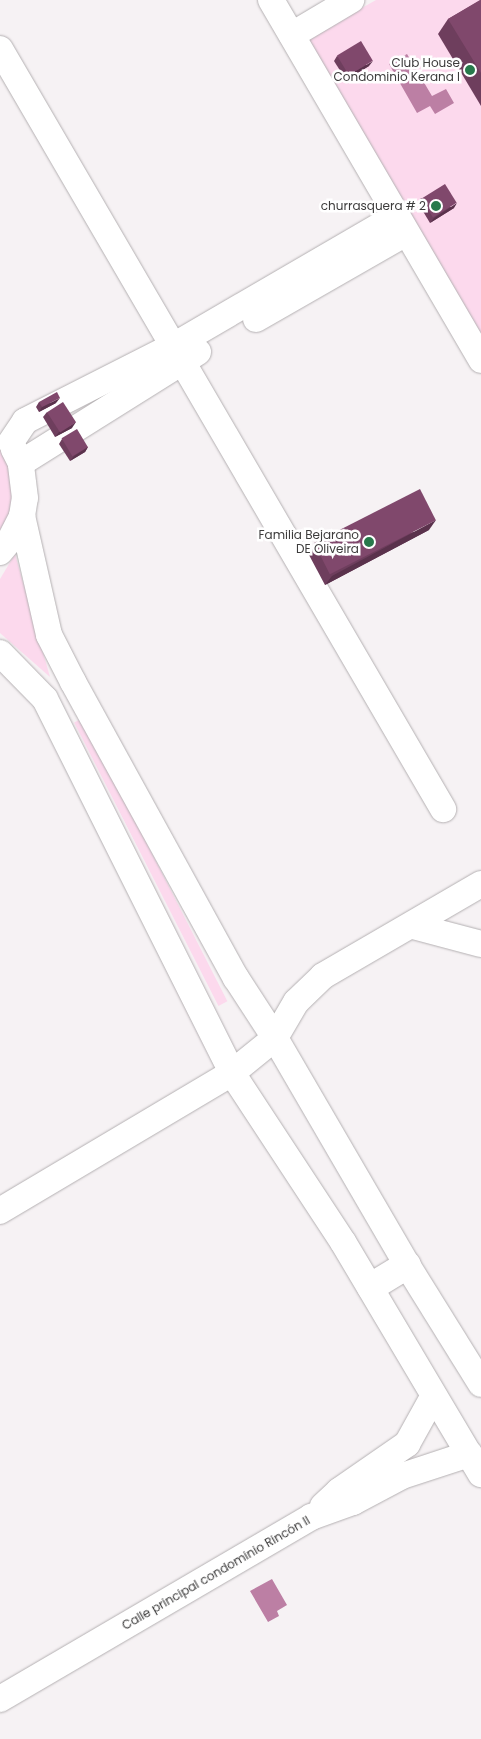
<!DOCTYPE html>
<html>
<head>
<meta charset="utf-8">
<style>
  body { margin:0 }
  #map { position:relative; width:481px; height:1739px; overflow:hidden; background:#f6f2f4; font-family:Poppins,sans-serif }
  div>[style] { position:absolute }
  .green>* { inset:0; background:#fcd9ed; transform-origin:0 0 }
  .water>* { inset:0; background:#bc7fa4 }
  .roads { filter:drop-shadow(0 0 1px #b4b0b2) drop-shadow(0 0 1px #b4b0b2) }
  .street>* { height:26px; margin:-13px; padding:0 13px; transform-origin:13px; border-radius:13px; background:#fff }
  .secondary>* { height:28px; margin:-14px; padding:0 14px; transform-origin:14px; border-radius:14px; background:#fff }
  .wall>* { inset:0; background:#6e3e5d }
  .shaded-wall>* { inset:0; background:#5a324c }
  .building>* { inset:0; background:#80486c; transform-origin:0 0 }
  .dots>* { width:14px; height:14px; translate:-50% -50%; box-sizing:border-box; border:2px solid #fff; border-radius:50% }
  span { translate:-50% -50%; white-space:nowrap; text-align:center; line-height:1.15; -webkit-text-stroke:5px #fff; paint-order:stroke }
  .poi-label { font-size:12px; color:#3d3c3c }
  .right { translate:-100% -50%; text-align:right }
  .street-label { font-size:12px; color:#3d3c3c }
</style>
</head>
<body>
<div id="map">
  <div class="green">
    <i style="clip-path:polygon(376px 0,481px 0,481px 335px,307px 39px)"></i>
    <i style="clip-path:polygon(0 449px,9px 464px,13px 488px,10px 512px,0 534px)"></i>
    <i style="clip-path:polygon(15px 554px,50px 677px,0 633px,0 579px)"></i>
    <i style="left:83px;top:718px;width:318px;height:10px;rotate:63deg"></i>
  </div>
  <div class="water">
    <i style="clip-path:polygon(407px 54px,432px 96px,446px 89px,454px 103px,435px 114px,430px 106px,417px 113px,389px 64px)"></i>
    <i style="clip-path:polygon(272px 1579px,287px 1605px,277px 1611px,279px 1616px,268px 1622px,250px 1591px)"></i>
  </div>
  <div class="roads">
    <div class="street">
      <i style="left:271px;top:0;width:417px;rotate:59.7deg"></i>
      <i style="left:292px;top:35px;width:69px;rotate:-30.7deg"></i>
      <i style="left:0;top:49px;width:880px;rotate:59.76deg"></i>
      <i style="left:256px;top:319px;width:173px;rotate:-29.8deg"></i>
      <i style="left:11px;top:442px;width:25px;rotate:-56deg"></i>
      <i style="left:25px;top:421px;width:168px;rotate:-26.9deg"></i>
      <i style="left:175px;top:345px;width:257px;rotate:-30.2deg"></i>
      <i style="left:21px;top:463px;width:209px;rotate:-32.1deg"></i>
      <i style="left:22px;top:516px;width:122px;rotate:77.2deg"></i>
      <i style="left:49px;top:635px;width:53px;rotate:62.9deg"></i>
      <i style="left:73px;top:682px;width:338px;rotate:61.2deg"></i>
      <i style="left:236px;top:978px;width:72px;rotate:57deg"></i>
      <i style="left:275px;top:1038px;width:263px;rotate:59.8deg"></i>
      <i style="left:407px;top:1265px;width:140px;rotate:58.1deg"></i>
      <i style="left:0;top:552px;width:16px;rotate:-50deg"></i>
      <i style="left:10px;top:540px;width:27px;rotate:-63deg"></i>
      <i style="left:22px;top:516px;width:18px;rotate:-81deg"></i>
      <i style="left:25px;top:498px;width:35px;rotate:-97deg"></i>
      <i style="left:21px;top:463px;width:16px;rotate:-117deg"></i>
      <i style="left:0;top:653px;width:64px;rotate:45.6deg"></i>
      <i style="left:45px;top:699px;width:418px;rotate:63.4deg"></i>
      <i style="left:232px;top:1073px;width:270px;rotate:149.3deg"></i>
      <i style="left:481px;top:884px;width:183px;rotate:149.8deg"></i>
      <i style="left:323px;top:976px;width:37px;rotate:136deg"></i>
      <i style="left:296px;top:1002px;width:42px;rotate:120.3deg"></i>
      <i style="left:275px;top:1038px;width:55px;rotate:140.9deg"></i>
      <i style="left:232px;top:1073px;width:202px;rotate:56.7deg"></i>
      <i style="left:343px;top:1242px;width:270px;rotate:59.3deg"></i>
      <i style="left:413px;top:926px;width:70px;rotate:14.8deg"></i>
      <i style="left:323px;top:1506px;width:22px;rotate:-43deg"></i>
      <i style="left:339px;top:1491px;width:83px;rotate:-34.7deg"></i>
      <i style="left:407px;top:1444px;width:54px;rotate:-61deg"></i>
      <i style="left:0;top:1699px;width:360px;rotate:-30.3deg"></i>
      <i style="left:311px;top:1517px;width:45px;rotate:-19.7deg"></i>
      <i style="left:353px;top:1502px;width:55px;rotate:-28deg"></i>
      <i style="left:402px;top:1476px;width:71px;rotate:-18.2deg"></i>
    </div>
    <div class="secondary">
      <i style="left:371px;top:1287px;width:42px;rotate:-31.4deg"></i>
    </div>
  </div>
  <div class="wall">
    <i style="clip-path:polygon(481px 0,481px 106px,438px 34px,448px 19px)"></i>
    <i style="clip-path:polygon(337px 56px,369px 66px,346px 80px,334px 61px)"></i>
    <i style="clip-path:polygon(421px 198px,454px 208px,430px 223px,418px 203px)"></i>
    <i style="clip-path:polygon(39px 402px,56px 403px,39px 412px,36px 407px)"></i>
    <i style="clip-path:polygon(47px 412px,72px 428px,55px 437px,43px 417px)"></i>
    <i style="clip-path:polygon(62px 439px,88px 447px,85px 452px,70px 461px,59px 444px)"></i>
    <i style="clip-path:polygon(429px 530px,325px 585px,309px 555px,315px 545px)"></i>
  </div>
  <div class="shaded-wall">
    <i style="clip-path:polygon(373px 61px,369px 66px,346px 80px,349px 75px)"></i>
    <i style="clip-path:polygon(457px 203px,454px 208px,430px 223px,434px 218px)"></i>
    <i style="clip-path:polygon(60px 398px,56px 403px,39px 412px,42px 407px)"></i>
    <i style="clip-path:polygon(76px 422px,72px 428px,55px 437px,59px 432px)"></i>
    <i style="clip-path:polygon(88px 447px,85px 452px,70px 461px,74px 456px)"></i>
    <i style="clip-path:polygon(436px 520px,429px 530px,325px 585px,332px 576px)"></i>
  </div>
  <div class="building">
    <i style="clip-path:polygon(480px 0,481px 0,481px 73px,448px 19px)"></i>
    <i style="left:361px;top:41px;width:23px;height:28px;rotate:59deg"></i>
    <i style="left:445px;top:184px;width:22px;height:28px;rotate:58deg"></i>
    <i style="clip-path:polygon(57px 392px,60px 398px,42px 407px,39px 402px)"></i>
    <i style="left:63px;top:402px;width:24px;height:19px;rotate:57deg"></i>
    <i style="left:77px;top:429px;width:21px;height:18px;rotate:59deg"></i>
    <i style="left:420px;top:489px;width:35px;height:119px;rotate:63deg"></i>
  </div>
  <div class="dots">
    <i style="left:470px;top:70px;background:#27794b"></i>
    <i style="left:436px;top:206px;background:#27794b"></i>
    <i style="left:369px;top:542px;background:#27794b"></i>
  </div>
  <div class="poi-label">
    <span class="right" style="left:460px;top:70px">Club House<br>Condominio Kerana I</span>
    <span class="right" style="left:426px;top:206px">churrasquera # 2</span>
    <span class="right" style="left:359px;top:542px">Familia Bejarano<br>DE Oliveira</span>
  </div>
  <div class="street-label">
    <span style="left:216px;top:1573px;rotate:-30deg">Calle principal condominio Rincón II</span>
  </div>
</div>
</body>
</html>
